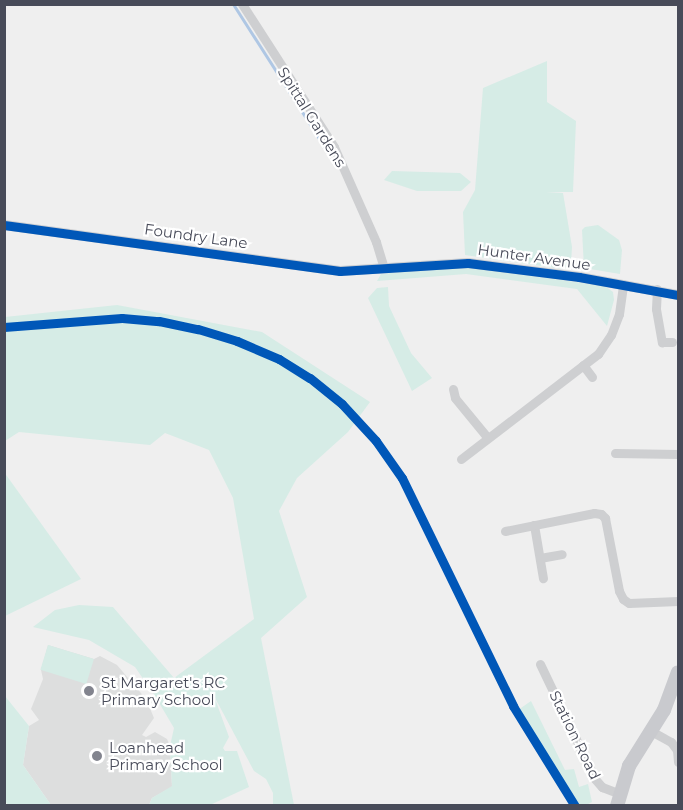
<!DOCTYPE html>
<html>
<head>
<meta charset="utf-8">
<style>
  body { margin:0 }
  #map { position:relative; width:683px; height:810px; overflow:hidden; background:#efefef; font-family:Montserrat,sans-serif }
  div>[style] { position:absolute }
  .education>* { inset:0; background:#dddede }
  .green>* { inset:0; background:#d6ece6; transform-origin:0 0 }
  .stream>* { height:3px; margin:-1.5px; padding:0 1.5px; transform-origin:1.5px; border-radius:1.5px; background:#afc7e4 }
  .minor>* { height:9px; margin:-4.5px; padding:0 4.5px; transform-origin:4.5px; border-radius:4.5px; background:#cecfd1 }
  .tertiary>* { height:10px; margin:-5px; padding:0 5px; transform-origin:5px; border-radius:5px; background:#cecfd1 }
  .primary>* { height:14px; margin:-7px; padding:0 7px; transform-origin:7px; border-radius:7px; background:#c9cace }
  .cycleway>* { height:9px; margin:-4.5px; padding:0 4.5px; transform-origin:4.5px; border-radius:4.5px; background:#0057b8 }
  .dots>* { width:16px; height:16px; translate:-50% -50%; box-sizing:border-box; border:3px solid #fff; border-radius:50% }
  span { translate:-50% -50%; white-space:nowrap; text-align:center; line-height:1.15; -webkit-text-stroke:4.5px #fff; paint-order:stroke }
  .street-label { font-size:15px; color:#484b59 }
  .poi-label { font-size:15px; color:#484b59 }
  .left { translate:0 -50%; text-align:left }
  .frame { position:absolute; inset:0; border:6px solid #484b59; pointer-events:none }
</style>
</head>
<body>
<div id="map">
  <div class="education">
    <i style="clip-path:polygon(48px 645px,94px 659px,100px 656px,117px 665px,146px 699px,154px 718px,142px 735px,146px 737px,155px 732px,167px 739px,170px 746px,172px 787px,152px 798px,149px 805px,51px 805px,23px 765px,29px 726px,39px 720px,31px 709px,43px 679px,41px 670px)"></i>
  </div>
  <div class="green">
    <i style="clip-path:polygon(547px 61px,547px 102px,576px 121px,573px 192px,546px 192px,563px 193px,572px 247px,571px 264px,563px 269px,465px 255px,463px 212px,475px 190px,483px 88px)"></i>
    <i style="clip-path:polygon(392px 171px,460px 173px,471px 182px,461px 191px,417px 191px,384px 180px)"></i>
    <i style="clip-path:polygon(598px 225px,619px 240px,622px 250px,620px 274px,584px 268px,582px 230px,585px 227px)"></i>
    <i style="clip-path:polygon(443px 267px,468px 267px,605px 286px,613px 292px,614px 300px,607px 326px,577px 289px,466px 274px,377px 281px,381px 274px)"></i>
    <i style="clip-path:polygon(388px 287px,389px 306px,411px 353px,432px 378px,412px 391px,368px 298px,377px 288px)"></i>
    <i style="clip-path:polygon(117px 305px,262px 332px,370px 402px,348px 432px,297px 478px,279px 511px,307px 597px,261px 638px,294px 805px,273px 805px,273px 793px,266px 779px,254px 771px,214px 696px,229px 737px,223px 748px,225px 751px,237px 751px,249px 787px,210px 805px,149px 805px,152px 798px,172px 786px,170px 746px,174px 728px,155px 696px,135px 667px,89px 640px,33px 627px,55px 610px,79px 605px,113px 607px,174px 678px,254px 619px,233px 498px,209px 450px,165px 433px,150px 445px,19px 432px,5px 441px,5px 317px)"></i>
    <i style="clip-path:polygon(4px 472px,81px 579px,5px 616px,4px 616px)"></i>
    <i style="left:48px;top:645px;width:48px;height:26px;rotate:17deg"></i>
    <i style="clip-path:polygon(5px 696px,29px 726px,23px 765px,51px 805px,8px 805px,5px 801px)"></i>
    <i style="clip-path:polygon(531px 701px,565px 770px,574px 769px,579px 787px,588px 784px,592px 802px,586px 805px,578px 805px,564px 787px,557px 772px,537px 746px,518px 710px)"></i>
  </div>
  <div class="stream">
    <i style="left:233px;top:4px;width:171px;rotate:57.4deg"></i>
  </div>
  <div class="minor">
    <i style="left:242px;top:4px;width:170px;rotate:57.2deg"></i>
    <i style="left:334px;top:147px;width:104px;rotate:66.1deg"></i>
    <i style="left:376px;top:242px;width:27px;rotate:73deg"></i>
    <i style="left:657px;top:289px;width:20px;rotate:93deg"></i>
    <i style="left:656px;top:309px;width:34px;rotate:80deg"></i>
    <i style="left:662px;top:342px;width:10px"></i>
    <i style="left:583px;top:365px;width:15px;rotate:53deg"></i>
    <i style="left:453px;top:389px;width:9px;rotate:77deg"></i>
    <i style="left:455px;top:398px;width:50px;rotate:50.6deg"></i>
    <i style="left:615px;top:453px;width:63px;rotate:0.9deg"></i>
    <i style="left:461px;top:459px;width:173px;rotate:-37.5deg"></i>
    <i style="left:598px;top:354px;width:23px;rotate:-56deg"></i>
    <i style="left:611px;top:335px;width:22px;rotate:-69deg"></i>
    <i style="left:619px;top:314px;width:30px;rotate:-82deg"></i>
    <i style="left:534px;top:525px;width:54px;rotate:80.4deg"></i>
    <i style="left:505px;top:531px;width:91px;rotate:-11.4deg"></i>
    <i style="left:594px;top:513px;width:7px;rotate:8deg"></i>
    <i style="left:601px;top:514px;width:6px;rotate:45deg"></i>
    <i style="left:605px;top:518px;width:74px;rotate:79.1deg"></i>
    <i style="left:619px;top:591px;width:9px;rotate:63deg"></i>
    <i style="left:623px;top:599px;width:7px;rotate:34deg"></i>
    <i style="left:629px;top:603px;width:49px;rotate:-2.3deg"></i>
    <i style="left:540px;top:558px;width:22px;rotate:-10deg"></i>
    <i style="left:540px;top:664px;width:127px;rotate:64.4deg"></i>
    <i style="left:595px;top:779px;width:11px;rotate:49deg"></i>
    <i style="left:602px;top:787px;width:19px;rotate:21deg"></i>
    <i style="left:651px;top:731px;width:23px;rotate:29deg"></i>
    <i style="left:671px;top:742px;width:10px;rotate:53deg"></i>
    <i style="left:677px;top:750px;width:12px;rotate:85deg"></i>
  </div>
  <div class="tertiary">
    <i style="left:4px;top:225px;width:339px;rotate:7.8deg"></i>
    <i style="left:340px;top:271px;width:128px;rotate:-3.6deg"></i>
    <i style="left:468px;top:263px;width:112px;rotate:7.2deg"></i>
    <i style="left:579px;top:277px;width:101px;rotate:10.3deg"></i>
  </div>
  <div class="primary">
    <i style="left:617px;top:806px;width:42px;rotate:-73.3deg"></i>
    <i style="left:629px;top:766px;width:66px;rotate:-58deg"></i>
    <i style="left:664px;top:710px;width:40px;rotate:-69.8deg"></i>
  </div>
  <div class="cycleway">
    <i style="left:4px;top:225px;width:339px;rotate:7.8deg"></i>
    <i style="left:340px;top:271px;width:128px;rotate:-3.6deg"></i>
    <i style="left:468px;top:263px;width:112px;rotate:7.2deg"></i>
    <i style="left:579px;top:277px;width:101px;rotate:10.3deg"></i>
    <i style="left:4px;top:327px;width:118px;rotate:-4.4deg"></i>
    <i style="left:122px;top:318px;width:37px;rotate:5deg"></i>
    <i style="left:159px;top:321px;width:40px;rotate:12deg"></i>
    <i style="left:198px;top:329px;width:41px;rotate:17.1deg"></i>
    <i style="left:237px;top:341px;width:46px;rotate:23.2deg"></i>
    <i style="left:279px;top:359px;width:36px;rotate:32deg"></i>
    <i style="left:310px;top:378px;width:41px;rotate:39.1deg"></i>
    <i style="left:342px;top:404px;width:50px;rotate:47.4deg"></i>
    <i style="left:376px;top:441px;width:45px;rotate:54.9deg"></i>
    <i style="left:402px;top:478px;width:254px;rotate:64deg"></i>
    <i style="left:513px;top:706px;width:118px;rotate:58.2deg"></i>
  </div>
  <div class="dots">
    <i style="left:89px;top:691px;background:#82848e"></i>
    <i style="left:97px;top:756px;background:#82848e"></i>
  </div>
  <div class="street-label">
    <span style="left:312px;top:117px;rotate:58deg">Spittal Gardens</span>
    <span style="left:196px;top:236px;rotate:8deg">Foundry Lane</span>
    <span style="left:534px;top:257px;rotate:8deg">Hunter Avenue</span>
    <span style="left:575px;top:735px;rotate:64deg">Station Road</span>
  </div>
  <div class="poi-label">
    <span class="left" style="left:101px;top:691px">St Margaret's RC<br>Primary School</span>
    <span class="left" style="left:109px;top:756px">Loanhead<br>Primary School</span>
  </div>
  <div class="frame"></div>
</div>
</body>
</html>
